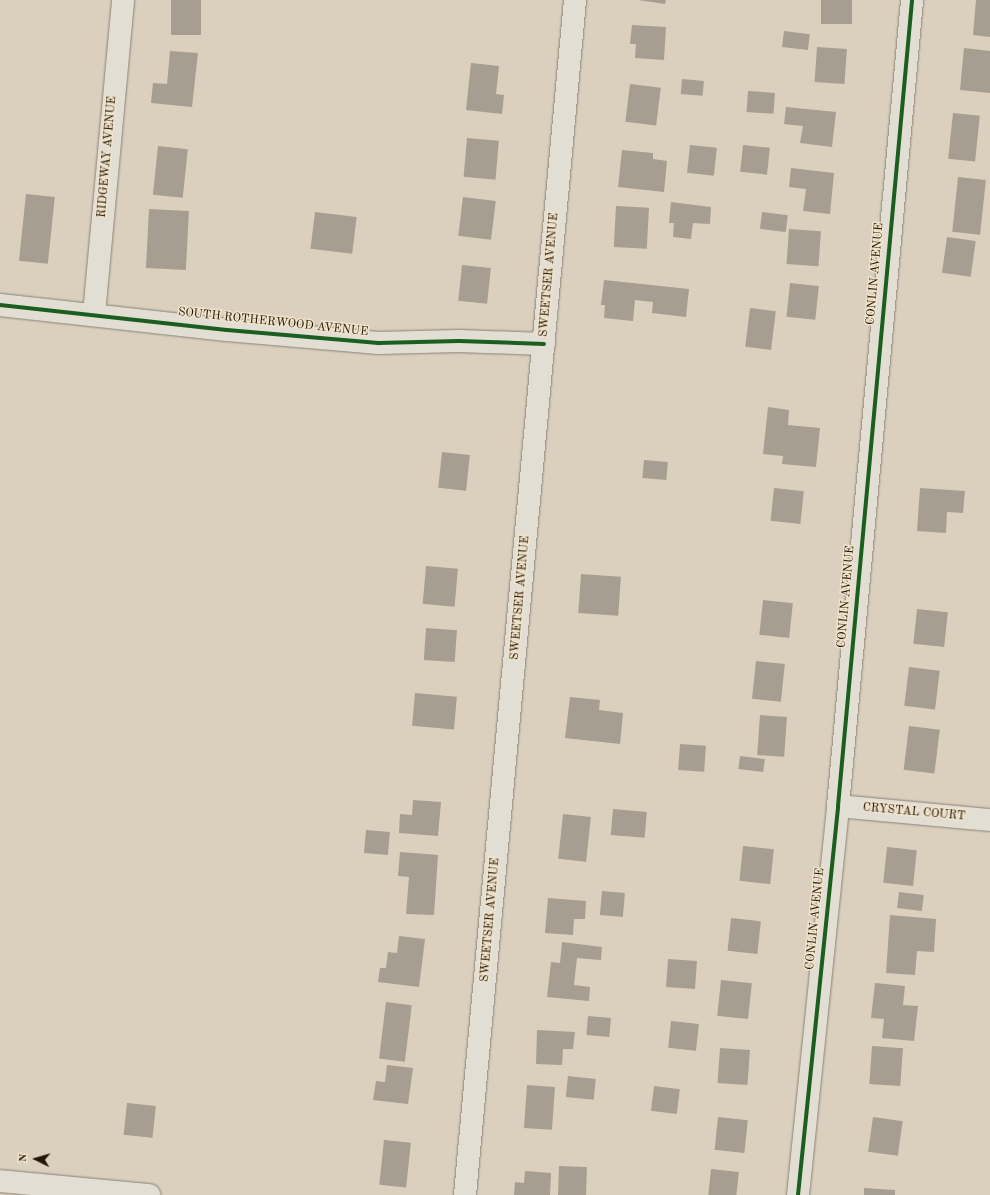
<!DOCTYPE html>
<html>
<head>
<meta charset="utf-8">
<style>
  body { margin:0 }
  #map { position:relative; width:990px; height:1195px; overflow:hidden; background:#dbd0be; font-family:"Old Standard TT",serif }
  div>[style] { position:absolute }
  .building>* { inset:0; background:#a69e91; transform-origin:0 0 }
  .roads { filter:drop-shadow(0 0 1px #8b8276) drop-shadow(0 0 1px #8b8276) }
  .street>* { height:22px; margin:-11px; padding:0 11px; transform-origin:11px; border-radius:11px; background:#e3ded4 }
  .cycleway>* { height:4px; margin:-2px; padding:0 2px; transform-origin:2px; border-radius:2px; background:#1b5e20 }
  span { translate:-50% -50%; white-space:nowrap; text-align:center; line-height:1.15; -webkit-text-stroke:3px #f0e3cc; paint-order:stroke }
  .street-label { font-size:12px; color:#251703 }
  .north { position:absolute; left:16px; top:1139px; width:40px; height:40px; -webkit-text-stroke:3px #f0e3cc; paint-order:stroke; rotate:275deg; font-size:11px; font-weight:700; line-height:16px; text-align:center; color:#251703 }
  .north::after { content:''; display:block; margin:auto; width:14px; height:18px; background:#251703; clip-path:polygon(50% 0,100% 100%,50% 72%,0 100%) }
</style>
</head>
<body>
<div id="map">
  <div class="building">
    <i style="left:171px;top:0;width:30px;height:35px"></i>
    <i style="clip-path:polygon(638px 0,666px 0,665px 4px)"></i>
    <i style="left:821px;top:0;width:31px;height:24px"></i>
    <i style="clip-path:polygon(976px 0,990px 0,990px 37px,973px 35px)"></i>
    <i style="clip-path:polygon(632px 25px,666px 27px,664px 60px,635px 58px,636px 44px,630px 44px)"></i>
    <i style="left:784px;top:31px;width:26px;height:16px;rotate:7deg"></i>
    <i style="left:817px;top:47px;width:30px;height:35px;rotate:4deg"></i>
    <i style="clip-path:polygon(964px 48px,990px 51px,990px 93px,960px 90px)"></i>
    <i style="clip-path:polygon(170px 51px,198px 53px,192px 107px,151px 103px,153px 83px,167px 84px)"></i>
    <i style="clip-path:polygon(471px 63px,499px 66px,496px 94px,504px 95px,502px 114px,466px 110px)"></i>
    <i style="left:682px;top:79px;width:22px;height:15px;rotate:5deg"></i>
    <i style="left:630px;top:84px;width:31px;height:38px;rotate:7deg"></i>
    <i style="left:748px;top:91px;width:27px;height:21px;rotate:4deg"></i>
    <i style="clip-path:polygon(786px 107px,836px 112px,832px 147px,800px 143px,803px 126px,784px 124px)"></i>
    <i style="left:953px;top:113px;width:27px;height:46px;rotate:6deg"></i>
    <i style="left:467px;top:138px;width:32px;height:39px;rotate:5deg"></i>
    <i style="left:690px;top:145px;width:27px;height:28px;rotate:6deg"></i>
    <i style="left:743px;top:145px;width:27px;height:27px;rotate:6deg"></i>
    <i style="left:158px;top:146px;width:30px;height:49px;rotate:6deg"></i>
    <i style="clip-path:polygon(622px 150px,653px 153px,653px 159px,667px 161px,664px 192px,618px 187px)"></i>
    <i style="clip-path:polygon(791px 168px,834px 173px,830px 214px,803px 211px,806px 189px,789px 187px)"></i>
    <i style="left:958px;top:177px;width:28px;height:55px;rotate:6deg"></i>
    <i style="left:26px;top:194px;width:29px;height:67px;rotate:6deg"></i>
    <i style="left:463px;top:197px;width:33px;height:39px;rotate:7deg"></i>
    <i style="clip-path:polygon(671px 202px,711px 207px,710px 224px,693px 223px,691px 239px,673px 237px,674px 223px,669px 223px)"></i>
    <i style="left:616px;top:206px;width:33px;height:41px;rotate:3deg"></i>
    <i style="left:149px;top:209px;width:40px;height:59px;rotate:3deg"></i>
    <i style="left:315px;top:212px;width:42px;height:37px;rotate:7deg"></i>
    <i style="left:762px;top:212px;width:26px;height:17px;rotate:7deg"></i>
    <i style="left:789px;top:229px;width:32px;height:35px;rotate:4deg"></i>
    <i style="left:947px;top:237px;width:29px;height:36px;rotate:8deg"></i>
    <i style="left:462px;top:265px;width:29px;height:36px;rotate:6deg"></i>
    <i style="clip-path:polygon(604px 280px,689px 289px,686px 317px,652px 313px,653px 302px,635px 300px,633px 321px,604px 318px,605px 305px,601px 305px)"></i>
    <i style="left:790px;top:283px;width:29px;height:34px;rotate:6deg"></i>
    <i style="left:750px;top:308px;width:26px;height:39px;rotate:7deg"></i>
    <i style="clip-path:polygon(768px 407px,789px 410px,788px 425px,820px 428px,816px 467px,782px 464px,783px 456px,763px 454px)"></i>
    <i style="left:442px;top:452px;width:28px;height:36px;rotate:6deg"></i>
    <i style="left:644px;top:460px;width:24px;height:18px;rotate:5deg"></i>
    <i style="left:774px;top:488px;width:30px;height:33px;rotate:6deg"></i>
    <i style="clip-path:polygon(920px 488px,965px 491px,963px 513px,947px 512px,946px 533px,917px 531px)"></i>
    <i style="left:426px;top:566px;width:32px;height:38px;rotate:5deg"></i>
    <i style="left:581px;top:574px;width:40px;height:39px;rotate:4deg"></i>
    <i style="left:763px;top:600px;width:30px;height:35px;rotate:6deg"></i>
    <i style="left:917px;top:609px;width:31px;height:35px;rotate:6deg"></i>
    <i style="left:426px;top:628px;width:31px;height:32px;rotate:4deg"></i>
    <i style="left:756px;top:661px;width:29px;height:38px;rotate:6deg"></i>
    <i style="left:909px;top:667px;width:31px;height:39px;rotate:7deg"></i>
    <i style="left:415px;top:693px;width:42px;height:33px;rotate:5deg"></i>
    <i style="clip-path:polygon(570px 697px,600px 700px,599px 710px,623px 713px,620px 744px,565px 738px)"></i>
    <i style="left:760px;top:715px;width:27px;height:40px;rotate:4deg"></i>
    <i style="left:909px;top:726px;width:31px;height:44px;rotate:7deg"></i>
    <i style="left:680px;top:744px;width:26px;height:26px;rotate:4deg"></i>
    <i style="left:740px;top:756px;width:25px;height:13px;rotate:7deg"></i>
    <i style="clip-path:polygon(413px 800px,441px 802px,438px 836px,399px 833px,400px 814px,412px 815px)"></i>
    <i style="left:613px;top:809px;width:34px;height:26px;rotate:5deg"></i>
    <i style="left:563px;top:814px;width:28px;height:45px;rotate:6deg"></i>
    <i style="left:366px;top:830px;width:24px;height:23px;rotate:5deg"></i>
    <i style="left:743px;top:846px;width:31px;height:35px;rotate:6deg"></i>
    <i style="left:887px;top:847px;width:30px;height:36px;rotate:6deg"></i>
    <i style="clip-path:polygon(400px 852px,438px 855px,434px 915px,406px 914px,409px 877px,398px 876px)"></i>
    <i style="left:602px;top:891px;width:23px;height:24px;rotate:5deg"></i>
    <i style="left:899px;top:892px;width:25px;height:16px;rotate:7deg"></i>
    <i style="clip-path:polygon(548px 898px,586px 901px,585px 919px,574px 919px,573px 935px,545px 933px)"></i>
    <i style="clip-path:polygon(890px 915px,936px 919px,934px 952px,917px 951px,915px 975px,886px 973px)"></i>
    <i style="left:731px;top:918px;width:30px;height:33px;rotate:6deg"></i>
    <i style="clip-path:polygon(399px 936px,425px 939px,419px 987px,378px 982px,380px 968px,386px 968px,388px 952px,397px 953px)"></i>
    <i style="clip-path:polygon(562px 942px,602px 947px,601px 960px,577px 958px,574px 985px,590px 987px,589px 1001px,547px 997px,551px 962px,560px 963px)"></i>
    <i style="left:668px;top:959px;width:29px;height:28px;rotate:4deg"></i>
    <i style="left:721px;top:980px;width:31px;height:36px;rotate:6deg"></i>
    <i style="clip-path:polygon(875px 983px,905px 986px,903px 1005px,918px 1006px,914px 1041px,882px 1038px,884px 1019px,871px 1018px)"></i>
    <i style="left:386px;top:1002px;width:26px;height:57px;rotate:7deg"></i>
    <i style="left:588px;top:1016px;width:23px;height:19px;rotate:5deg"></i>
    <i style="left:671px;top:1021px;width:28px;height:27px;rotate:6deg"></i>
    <i style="clip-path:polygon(537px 1030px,575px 1032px,573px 1049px,563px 1049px,562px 1065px,536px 1064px)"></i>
    <i style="left:872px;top:1046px;width:31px;height:38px;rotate:4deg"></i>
    <i style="left:720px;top:1048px;width:30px;height:35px;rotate:4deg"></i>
    <i style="clip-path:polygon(387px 1065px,413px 1068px,408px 1104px,373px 1100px,376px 1081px,385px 1082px)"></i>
    <i style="left:568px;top:1076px;width:28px;height:21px;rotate:6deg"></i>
    <i style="left:527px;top:1085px;width:28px;height:43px;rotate:4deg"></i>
    <i style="left:654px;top:1086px;width:26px;height:25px;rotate:7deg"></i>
    <i style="left:127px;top:1103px;width:29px;height:32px;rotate:6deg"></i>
    <i style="left:718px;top:1117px;width:30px;height:33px;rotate:6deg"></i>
    <i style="left:873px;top:1117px;width:30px;height:35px;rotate:8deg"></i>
    <i style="left:384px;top:1140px;width:27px;height:45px;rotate:6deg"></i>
    <i style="left:559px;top:1166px;width:28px;height:29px;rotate:2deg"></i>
    <i style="left:711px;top:1169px;width:28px;height:26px;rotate:6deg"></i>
    <i style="clip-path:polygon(525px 1171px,551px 1173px,550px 1195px,514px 1195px,515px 1182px,524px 1183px)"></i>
    <i style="clip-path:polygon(864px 1188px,895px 1190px,895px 1195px,864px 1195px)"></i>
  </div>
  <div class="roads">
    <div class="street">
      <i style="left:0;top:305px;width:228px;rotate:6.3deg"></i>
      <i style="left:227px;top:330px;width:152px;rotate:4.9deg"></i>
      <i style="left:378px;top:343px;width:81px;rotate:-1.4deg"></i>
      <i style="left:459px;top:341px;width:85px;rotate:2deg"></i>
      <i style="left:94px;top:314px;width:315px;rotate:-84.7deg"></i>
      <i style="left:838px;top:806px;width:153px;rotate:5.3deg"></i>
      <i style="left:0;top:1181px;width:150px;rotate:5.4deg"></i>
      <i style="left:465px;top:1195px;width:1200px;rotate:-84.74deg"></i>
      <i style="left:798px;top:1195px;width:391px;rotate:-84.1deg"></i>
      <i style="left:838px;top:806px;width:809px;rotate:-84.75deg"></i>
    </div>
  </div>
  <div class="cycleway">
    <i style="left:0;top:305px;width:228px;rotate:6.3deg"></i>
    <i style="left:227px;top:330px;width:152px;rotate:4.9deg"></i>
    <i style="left:378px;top:343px;width:81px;rotate:-1.4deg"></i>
    <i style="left:459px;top:341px;width:85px;rotate:2deg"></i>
    <i style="left:798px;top:1195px;width:391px;rotate:-84.1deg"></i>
    <i style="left:838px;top:806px;width:809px;rotate:-84.75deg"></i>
  </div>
  <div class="street-label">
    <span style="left:108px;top:157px;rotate:-85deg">RIDGEWAY AVENUE</span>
    <span style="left:876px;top:274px;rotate:-85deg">CONLIN AVENUE</span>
    <span style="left:550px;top:275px;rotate:-85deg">SWEETSER AVENUE</span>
    <span style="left:273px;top:323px;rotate:6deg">SOUTH ROTHERWOOD AVENUE</span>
    <span style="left:847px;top:597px;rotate:-85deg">CONLIN AVENUE</span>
    <span style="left:521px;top:598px;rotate:-85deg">SWEETSER AVENUE</span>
    <span style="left:914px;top:813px;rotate:5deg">CRYSTAL COURT</span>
    <span style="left:816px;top:919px;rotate:-84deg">CONLIN AVENUE</span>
    <span style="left:491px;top:920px;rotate:-85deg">SWEETSER AVENUE</span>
  </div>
  <div class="north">N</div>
</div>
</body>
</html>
